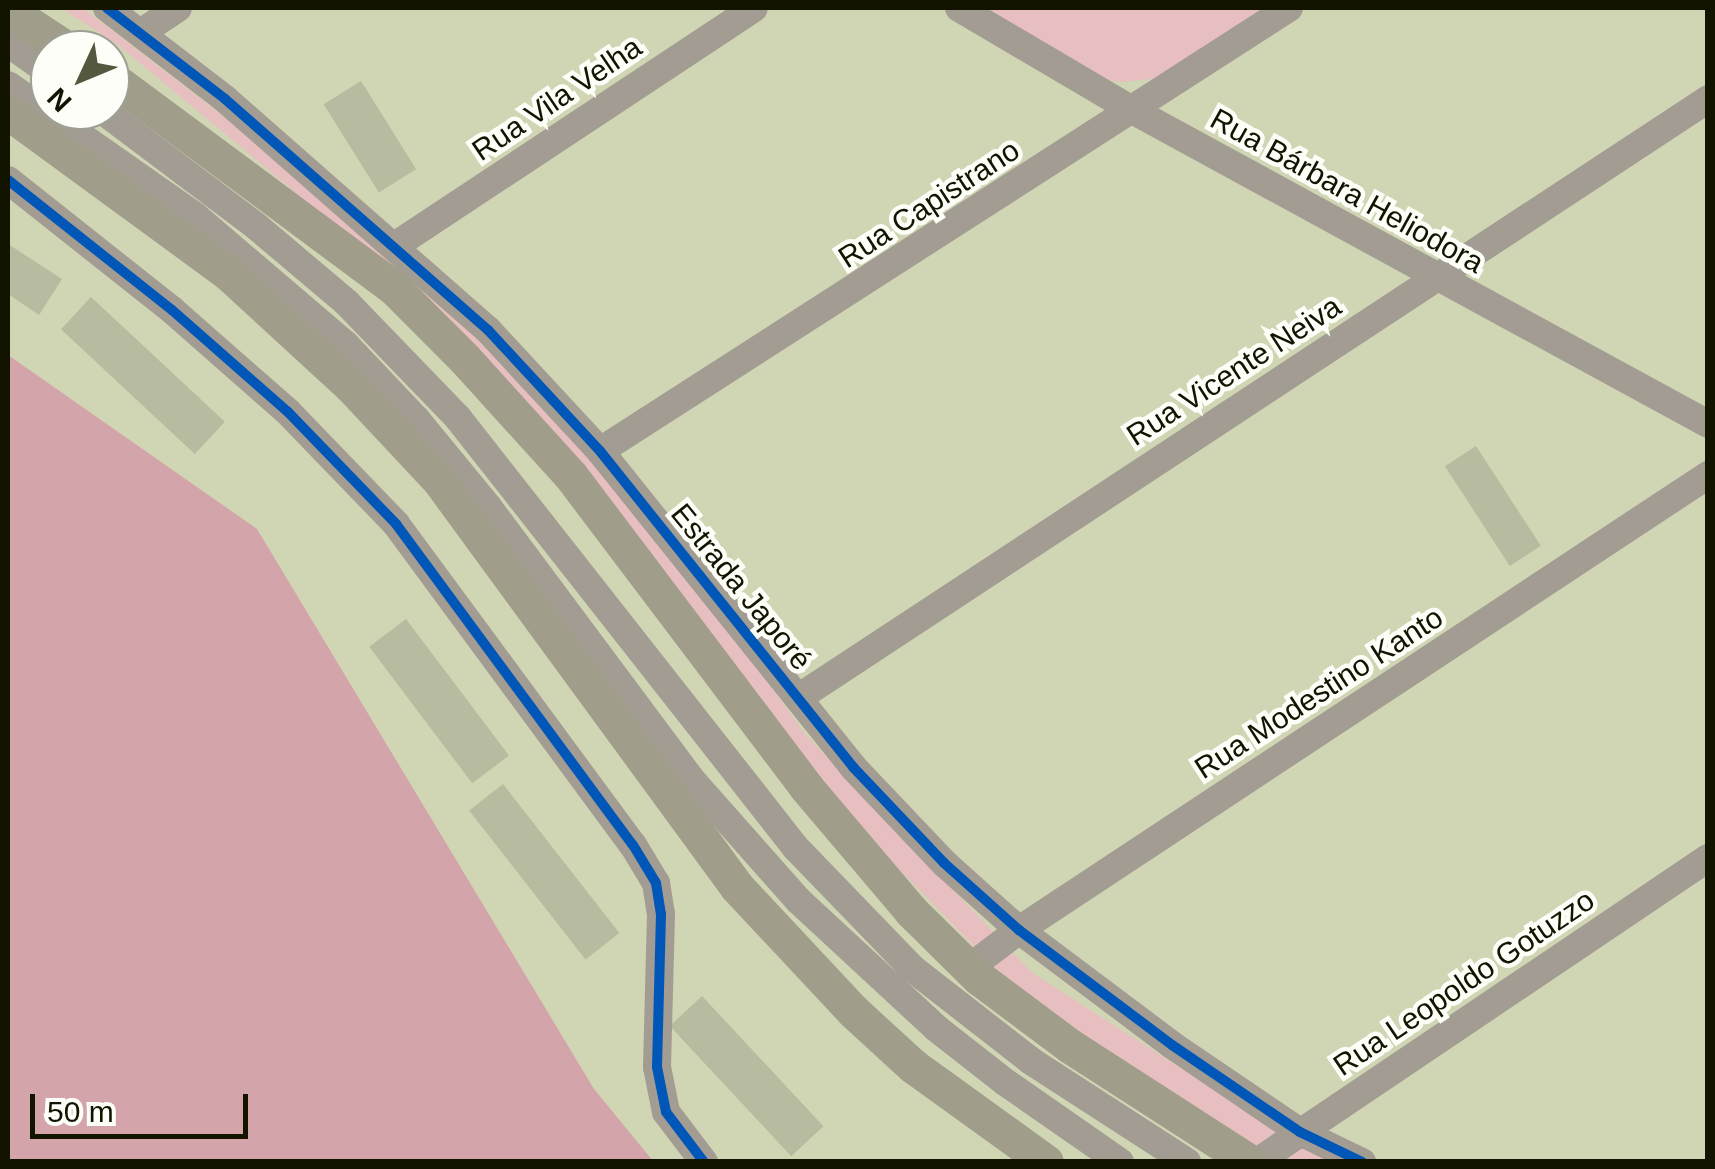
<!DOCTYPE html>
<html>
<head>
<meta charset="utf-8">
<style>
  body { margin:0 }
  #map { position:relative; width:1715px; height:1169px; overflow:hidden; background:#d0d5b3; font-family:Arial,sans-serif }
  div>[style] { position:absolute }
  .green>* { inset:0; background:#e7bfc0 }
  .forest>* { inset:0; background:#d3a4a9 }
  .building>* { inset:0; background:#b7bba0; transform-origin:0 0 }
  .minor>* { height:28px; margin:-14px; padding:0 14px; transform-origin:14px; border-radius:14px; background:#a29c93 }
  .major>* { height:35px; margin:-17.5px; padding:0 17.5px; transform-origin:17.5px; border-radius:17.5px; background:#a19d8b }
  .cycleway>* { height:10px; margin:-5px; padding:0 5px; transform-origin:5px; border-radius:5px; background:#0057b8 }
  span { translate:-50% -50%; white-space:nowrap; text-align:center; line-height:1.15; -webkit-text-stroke:9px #fdfef8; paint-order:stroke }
  .street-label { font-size:30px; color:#121400 }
  .frame { position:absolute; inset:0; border:10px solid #121400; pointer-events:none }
  .north { position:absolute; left:30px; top:30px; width:100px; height:100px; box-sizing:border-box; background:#fdfef8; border:2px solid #9fa095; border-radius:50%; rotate:226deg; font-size:28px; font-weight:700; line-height:40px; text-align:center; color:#121400 }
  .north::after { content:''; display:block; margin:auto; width:35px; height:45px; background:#54583f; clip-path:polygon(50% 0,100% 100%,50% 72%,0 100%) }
  .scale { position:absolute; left:30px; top:1094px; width:218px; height:45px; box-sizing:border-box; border:5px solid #121400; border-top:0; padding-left:12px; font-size:30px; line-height:35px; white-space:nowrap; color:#121400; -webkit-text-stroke:8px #fdfef8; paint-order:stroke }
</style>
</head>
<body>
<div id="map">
  <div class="green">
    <i style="clip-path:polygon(61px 8px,83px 8px,293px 170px,490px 343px,701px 588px,804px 733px,1031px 972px,1254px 1115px,1348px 1161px,1279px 1161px,1241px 1145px,1016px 989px,787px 755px,384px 278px,289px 187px,117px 44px)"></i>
    <i style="clip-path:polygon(977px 8px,1265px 8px,1160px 78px,1122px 82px,1096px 78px)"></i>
  </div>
  <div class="forest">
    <i style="clip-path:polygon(8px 355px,257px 529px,594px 1089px,653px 1161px,8px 1161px)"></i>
  </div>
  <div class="building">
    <i style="left:361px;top:81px;width:104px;height:44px;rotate:58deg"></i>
    <i style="clip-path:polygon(8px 244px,62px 279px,39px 315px,8px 294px)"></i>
    <i style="left:91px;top:297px;width:183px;height:44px;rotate:43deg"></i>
    <i style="left:1476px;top:446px;width:119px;height:37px;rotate:57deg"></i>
    <i style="left:406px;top:619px;width:171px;height:46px;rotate:53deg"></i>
    <i style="left:503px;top:784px;width:189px;height:43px;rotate:52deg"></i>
    <i style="left:702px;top:996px;width:178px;height:44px;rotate:47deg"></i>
  </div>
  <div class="minor">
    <i style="left:107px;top:8px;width:149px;rotate:37.6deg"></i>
    <i style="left:225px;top:99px;width:350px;rotate:41.3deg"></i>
    <i style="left:488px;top:330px;width:165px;rotate:47.2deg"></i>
    <i style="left:600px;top:451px;width:405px;rotate:51.3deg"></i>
    <i style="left:853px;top:767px;width:132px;rotate:46.5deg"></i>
    <i style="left:944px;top:863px;width:101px;rotate:41.8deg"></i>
    <i style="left:1019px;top:930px;width:191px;rotate:36.9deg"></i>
    <i style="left:1172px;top:1045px;width:155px;rotate:34.2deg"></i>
    <i style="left:1300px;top:1132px;width:69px;rotate:25.8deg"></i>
    <i style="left:959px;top:8px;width:203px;rotate:30.5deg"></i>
    <i style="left:1134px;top:111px;width:654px;rotate:28.6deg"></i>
    <i style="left:142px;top:32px;width:43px;rotate:-33.7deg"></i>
    <i style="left:8px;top:43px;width:52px;rotate:35.5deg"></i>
    <i style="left:8px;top:85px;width:228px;rotate:35deg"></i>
    <i style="left:195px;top:216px;width:199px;rotate:40.5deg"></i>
    <i style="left:346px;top:345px;width:103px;rotate:46.6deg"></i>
    <i style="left:417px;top:420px;width:114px;rotate:50.7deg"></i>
    <i style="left:489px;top:508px;width:337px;rotate:53.3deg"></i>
    <i style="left:690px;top:778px;width:164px;rotate:48.5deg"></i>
    <i style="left:799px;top:901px;width:187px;rotate:42.8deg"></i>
    <i style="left:936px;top:1028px;width:88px;rotate:38deg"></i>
    <i style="left:1005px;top:1082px;width:140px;rotate:34.8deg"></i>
    <i style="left:102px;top:110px;width:193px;rotate:37deg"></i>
    <i style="left:256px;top:226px;width:119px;rotate:40.2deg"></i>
    <i style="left:347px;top:303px;width:160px;rotate:46deg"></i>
    <i style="left:458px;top:418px;width:547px;rotate:51.83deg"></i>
    <i style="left:796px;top:848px;width:168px;rotate:46deg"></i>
    <i style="left:913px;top:969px;width:150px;rotate:37.9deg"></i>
    <i style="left:1031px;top:1061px;width:186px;rotate:32.9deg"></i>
    <i style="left:8px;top:180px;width:209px;rotate:38.4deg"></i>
    <i style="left:172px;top:310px;width:154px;rotate:41.3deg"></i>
    <i style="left:288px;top:412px;width:156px;rotate:46deg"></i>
    <i style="left:396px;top:524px;width:399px;rotate:53.6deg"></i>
    <i style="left:633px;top:845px;width:44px;rotate:58.8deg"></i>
    <i style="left:656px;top:883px;width:31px;rotate:81deg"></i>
    <i style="left:661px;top:914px;width:153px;rotate:91.5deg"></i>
    <i style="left:657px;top:1067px;width:46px;rotate:78.7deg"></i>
    <i style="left:666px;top:1112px;width:63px;rotate:52.8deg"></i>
    <i style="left:396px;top:245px;width:429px;rotate:-33.5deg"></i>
    <i style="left:600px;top:451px;width:819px;rotate:-32.74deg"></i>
    <i style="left:798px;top:698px;width:1089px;rotate:-33.35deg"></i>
    <i style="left:969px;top:968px;width:63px;rotate:-37.2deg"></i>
    <i style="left:1019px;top:930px;width:826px;rotate:-33.44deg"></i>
    <i style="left:1257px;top:1162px;width:544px;rotate:-33.98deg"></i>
  </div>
  <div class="major">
    <i style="left:8px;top:10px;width:73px;rotate:33.3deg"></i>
    <i style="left:110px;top:77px;width:355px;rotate:36.6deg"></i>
    <i style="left:395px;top:289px;width:98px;rotate:45deg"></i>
    <i style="left:464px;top:358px;width:159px;rotate:47.8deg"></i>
    <i style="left:571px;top:476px;width:390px;rotate:52.9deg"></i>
    <i style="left:806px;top:787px;width:162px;rotate:49.7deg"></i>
    <i style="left:911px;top:911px;width:95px;rotate:44.6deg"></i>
    <i style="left:979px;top:978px;width:114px;rotate:36.8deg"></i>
    <i style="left:1070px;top:1046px;width:214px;rotate:32.8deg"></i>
    <i style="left:8px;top:112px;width:271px;rotate:36.2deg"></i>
    <i style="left:227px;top:272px;width:170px;rotate:42.6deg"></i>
    <i style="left:352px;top:387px;width:127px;rotate:46.9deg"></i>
    <i style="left:439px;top:480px;width:504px;rotate:53.79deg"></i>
    <i style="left:737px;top:887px;width:170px;rotate:46.9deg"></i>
    <i style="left:853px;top:1011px;width:81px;rotate:42.5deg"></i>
    <i style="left:913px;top:1066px;width:164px;rotate:35.8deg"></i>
  </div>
  <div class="cycleway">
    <i style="left:107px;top:8px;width:149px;rotate:37.6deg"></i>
    <i style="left:225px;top:99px;width:350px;rotate:41.3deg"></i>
    <i style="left:488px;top:330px;width:165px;rotate:47.2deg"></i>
    <i style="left:600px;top:451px;width:405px;rotate:51.3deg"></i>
    <i style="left:853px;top:767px;width:132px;rotate:46.5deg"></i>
    <i style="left:944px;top:863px;width:101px;rotate:41.8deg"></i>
    <i style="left:1019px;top:930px;width:191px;rotate:36.9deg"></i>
    <i style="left:1172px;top:1045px;width:155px;rotate:34.2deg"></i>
    <i style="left:1300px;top:1132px;width:69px;rotate:25.8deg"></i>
    <i style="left:8px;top:180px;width:209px;rotate:38.4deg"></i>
    <i style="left:172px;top:310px;width:154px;rotate:41.3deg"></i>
    <i style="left:288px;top:412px;width:156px;rotate:46deg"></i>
    <i style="left:396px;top:524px;width:399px;rotate:53.6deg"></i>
    <i style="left:633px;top:845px;width:44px;rotate:58.8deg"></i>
    <i style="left:656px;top:883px;width:31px;rotate:81deg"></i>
    <i style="left:661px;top:914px;width:153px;rotate:91.5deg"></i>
    <i style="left:657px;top:1067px;width:46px;rotate:78.7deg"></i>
    <i style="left:666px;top:1112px;width:63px;rotate:52.8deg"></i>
  </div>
  <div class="street-label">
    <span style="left:557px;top:99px;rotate:-34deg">Rua Vila Velha</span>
    <span style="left:1347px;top:191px;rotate:29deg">Rua Bárbara Heliodora</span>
    <span style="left:929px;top:204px;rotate:-33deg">Rua Capistrano</span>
    <span style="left:1234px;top:371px;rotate:-33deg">Rua Vicente Neiva</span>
    <span style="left:741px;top:587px;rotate:51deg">Estrada Japoré</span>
    <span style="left:1319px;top:693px;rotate:-33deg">Rua Modestino Kanto</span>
    <span style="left:1464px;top:983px;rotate:-34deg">Rua Leopoldo Gotuzzo</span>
  </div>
  <div class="frame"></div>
  <div class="north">N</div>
  <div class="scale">50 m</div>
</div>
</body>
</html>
